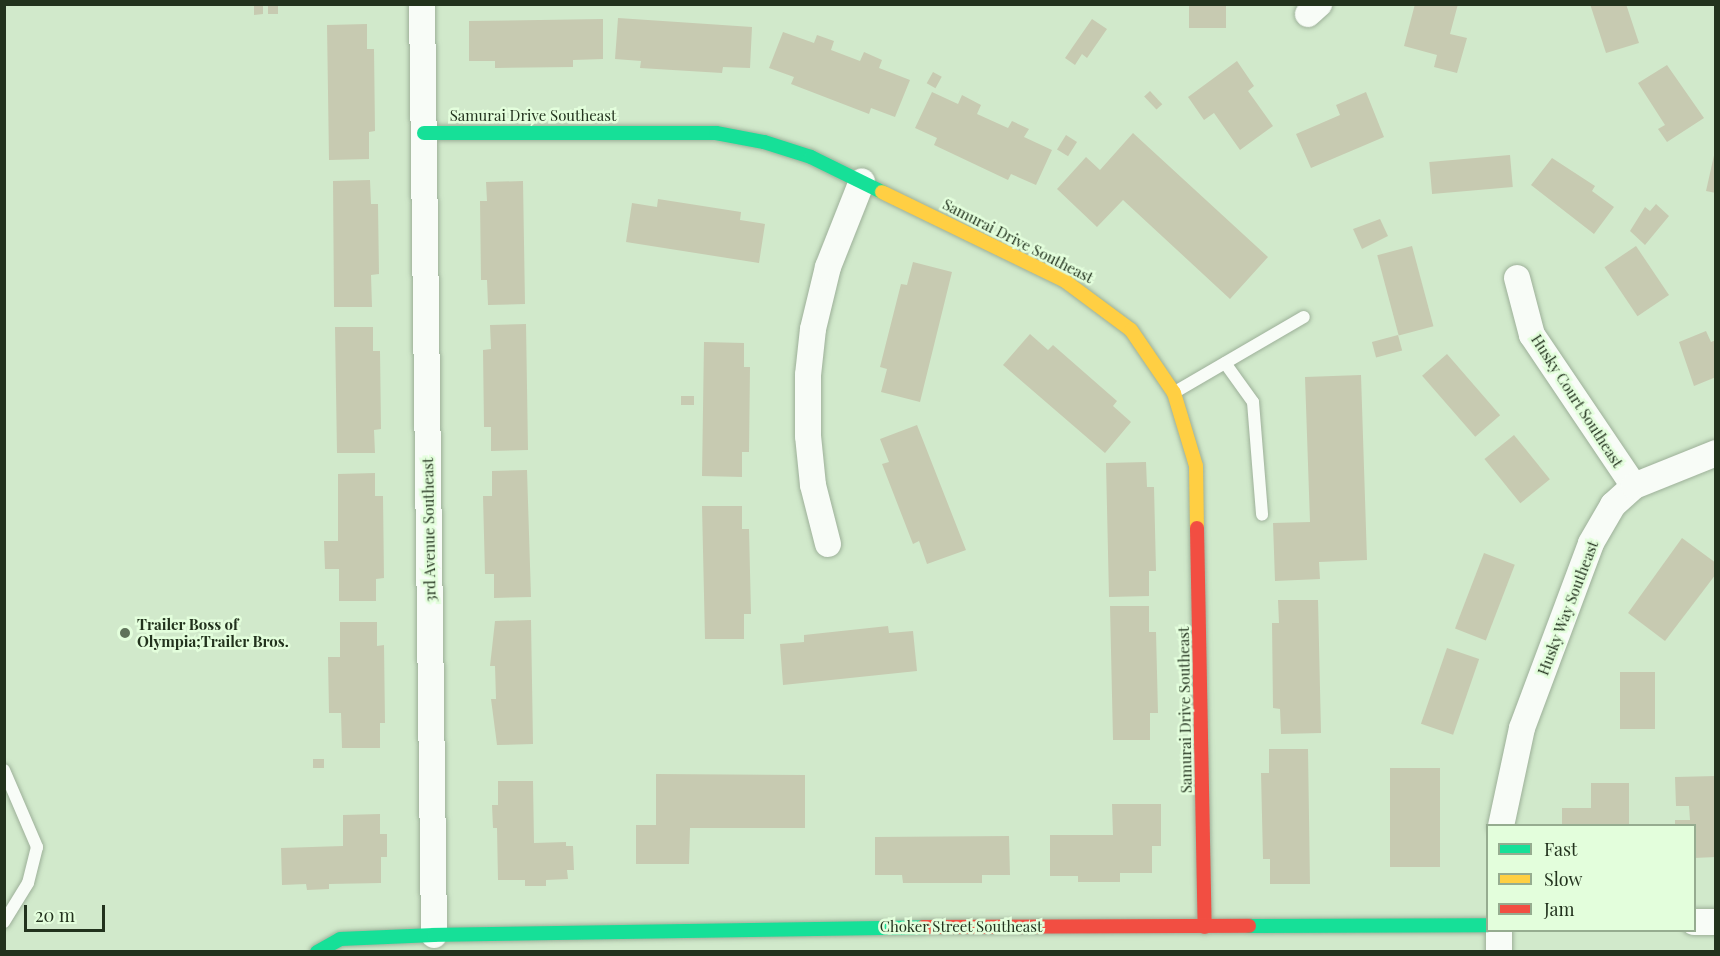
<!DOCTYPE html>
<html>
<head>
<meta charset="utf-8">
<style>
  body { margin:0 }
  #map { position:relative; width:1720px; height:956px; overflow:hidden; background:#d1e9cb; font-family:"Playfair Display",serif }
  div>[style] { position:absolute }
  .building>* { inset:0; background:#c7cab1; transform-origin:0 0 }
  .roads { filter:drop-shadow(0 0 2px #9db099) drop-shadow(0 0 2px #9db099) }
  .lane>* { height:12px; margin:-6px; padding:0 6px; transform-origin:6px; border-radius:6px; background:#f8fcf7 }
  .street>* { height:26px; margin:-13px; padding:0 13px; transform-origin:13px; border-radius:13px; background:#f8fcf7 }
  .fast>* { height:14px; margin:-7px; padding:0 7px; transform-origin:7px; border-radius:7px; background:#16e098 }
  .slow>* { height:14px; margin:-7px; padding:0 7px; transform-origin:7px; border-radius:7px; background:#ffcf43 }
  .jam>* { height:14px; margin:-7px; padding:0 7px; transform-origin:7px; border-radius:7px; background:#f24e42 }
  .dots>* { width:16px; height:16px; translate:-50% -50%; box-sizing:border-box; border:3px solid #e3fedc; border-radius:50% }
  span { translate:-50% -50%; white-space:nowrap; text-align:center; line-height:1.15; -webkit-text-stroke:5px #e3fedc; paint-order:stroke }
  .street-label { font-size:15px; color:#22321d }
  .poi-label { font-size:15px; color:#22321d; font-weight:700 }
  .left { translate:0 -50%; text-align:left }
  .frame { position:absolute; inset:0; border:6px solid #22321d; pointer-events:none }
  .legend { position:absolute; left:1486px; top:824px; width:210px; height:108px; box-sizing:border-box; background:#e3fedc; border:2px solid #96ac90; margin:0; padding:8px 10px; list-style:none; font-size:18px; color:#22321d }
  .legend li { display:flex; align-items:center; gap:12px; height:30px }
  .legend b { width:30px; border:2px solid #96ac90 }
  .scale { position:absolute; left:24px; top:905px; width:81px; height:27px; box-sizing:border-box; border:3px solid #22321d; border-top:0; padding-left:8px; font-size:18px; line-height:21px; white-space:nowrap; color:#22321d; -webkit-text-stroke:4px #e3fedc; paint-order:stroke }
</style>
</head>
<body>
<div id="map">
  <div class="building">
    <i style="clip-path:polygon(263px 4px,263px 14px,254px 15px,254px 5px)"></i>
    <i style="left:268px;top:4px;width:10px;height:10px"></i>
    <i style="left:1189px;top:4px;width:37px;height:24px"></i>
    <i style="clip-path:polygon(1415px 4px,1458px 4px,1450px 34px,1467px 38px,1457px 73px,1434px 67px,1437px 55px,1404px 46px)"></i>
    <i style="clip-path:polygon(1590px 4px,1626px 4px,1639px 43px,1606px 53px)"></i>
    <i style="clip-path:polygon(618px 18px,752px 27px,750px 68px,723px 67px,722px 73px,640px 68px,641px 61px,615px 59px)"></i>
    <i style="clip-path:polygon(603px 19px,603px 59px,573px 60px,573px 67px,495px 68px,495px 61px,469px 61px,469px 21px)"></i>
    <i style="clip-path:polygon(1092px 19px,1107px 29px,1087px 58px,1082px 54px,1075px 65px,1065px 58px)"></i>
    <i style="clip-path:polygon(367px 24px,367px 49px,374px 49px,375px 131px,369px 132px,369px 159px,329px 160px,327px 25px)"></i>
    <i style="clip-path:polygon(783px 32px,814px 43px,817px 35px,834px 41px,831px 50px,860px 61px,864px 52px,882px 60px,879px 68px,910px 80px,895px 117px,871px 108px,869px 114px,791px 84px,794px 77px,769px 68px)"></i>
    <i style="clip-path:polygon(1237px 61px,1254px 86px,1248px 91px,1273px 126px,1240px 150px,1214px 113px,1204px 120px,1188px 97px)"></i>
    <i style="clip-path:polygon(1667px 65px,1704px 118px,1667px 142px,1658px 129px,1665px 125px,1638px 83px)"></i>
    <i style="left:933px;top:72px;width:10px;height:13px;rotate:29deg"></i>
    <i style="left:1150px;top:91px;width:18px;height:8px;rotate:47deg"></i>
    <i style="clip-path:polygon(932px 92px,958px 104px,962px 95px,981px 105px,977px 114px,1008px 128px,1012px 121px,1029px 129px,1024px 137px,1052px 150px,1036px 185px,1011px 174px,1008px 180px,934px 145px,937px 138px,915px 128px)"></i>
    <i style="clip-path:polygon(1366px 92px,1384px 137px,1311px 168px,1296px 134px,1340px 115px,1336px 105px)"></i>
    <i style="clip-path:polygon(1133px 133px,1268px 257px,1230px 299px,1123px 200px,1097px 227px,1057px 189px,1086px 157px,1100px 170px)"></i>
    <i style="left:1066px;top:135px;width:13px;height:17px;rotate:32deg"></i>
    <i style="clip-path:polygon(1715px 151px,1716px 151px,1716px 193px,1706px 191px)"></i>
    <i style="left:1510px;top:155px;width:32px;height:81px;rotate:85deg"></i>
    <i style="clip-path:polygon(1552px 158px,1595px 186px,1592px 191px,1614px 207px,1594px 234px,1531px 185px)"></i>
    <i style="clip-path:polygon(370px 180px,371px 204px,378px 204px,379px 274px,371px 275px,372px 307px,334px 307px,333px 181px)"></i>
    <i style="clip-path:polygon(523px 181px,525px 304px,488px 305px,487px 280px,481px 280px,480px 201px,487px 201px,486px 182px)"></i>
    <i style="clip-path:polygon(658px 199px,741px 212px,740px 220px,765px 224px,759px 263px,626px 242px,632px 203px,657px 207px)"></i>
    <i style="clip-path:polygon(1656px 204px,1669px 216px,1645px 245px,1630px 231px,1645px 207px,1650px 211px)"></i>
    <i style="clip-path:polygon(1380px 219px,1388px 236px,1362px 249px,1353px 229px)"></i>
    <i style="left:1412px;top:246px;width:83px;height:36px;rotate:75deg"></i>
    <i style="left:1636px;top:246px;width:59px;height:38px;rotate:56deg"></i>
    <i style="clip-path:polygon(913px 262px,952px 272px,920px 402px,881px 392px,887px 369px,880px 367px,901px 284px,907px 285px)"></i>
    <i style="clip-path:polygon(526px 324px,528px 450px,491px 451px,491px 427px,484px 427px,483px 350px,491px 349px,490px 325px)"></i>
    <i style="clip-path:polygon(335px 327px,373px 327px,373px 351px,380px 351px,381px 429px,374px 430px,375px 453px,337px 453px)"></i>
    <i style="clip-path:polygon(1706px 331px,1711px 342px,1716px 340px,1716px 377px,1694px 386px,1679px 342px)"></i>
    <i style="clip-path:polygon(1030px 334px,1048px 350px,1053px 345px,1117px 401px,1113px 406px,1131px 422px,1105px 453px,1003px 365px)"></i>
    <i style="left:1398px;top:335px;width:16px;height:27px;rotate:75deg"></i>
    <i style="clip-path:polygon(704px 342px,744px 343px,744px 367px,750px 367px,749px 452px,742px 452px,742px 477px,702px 476px)"></i>
    <i style="left:1447px;top:354px;width:81px;height:33px;rotate:49deg"></i>
    <i style="clip-path:polygon(1361px 375px,1367px 560px,1319px 562px,1320px 579px,1275px 581px,1273px 523px,1310px 522px,1305px 377px)"></i>
    <i style="left:681px;top:396px;width:13px;height:9px"></i>
    <i style="clip-path:polygon(917px 425px,966px 550px,927px 564px,919px 541px,913px 544px,882px 464px,889px 462px,880px 439px)"></i>
    <i style="left:1514px;top:435px;width:57px;height:38px;rotate:51deg"></i>
    <i style="clip-path:polygon(1146px 462px,1147px 487px,1154px 487px,1156px 571px,1149px 571px,1149px 596px,1109px 597px,1106px 463px)"></i>
    <i style="clip-path:polygon(527px 470px,531px 597px,494px 598px,494px 574px,485px 574px,483px 496px,492px 496px,492px 471px)"></i>
    <i style="clip-path:polygon(375px 473px,375px 496px,383px 496px,384px 578px,376px 579px,376px 601px,339px 601px,339px 569px,325px 569px,324px 541px,338px 541px,338px 474px)"></i>
    <i style="clip-path:polygon(702px 506px,742px 506px,742px 529px,749px 529px,751px 614px,744px 614px,744px 639px,705px 639px)"></i>
    <i style="clip-path:polygon(1682px 538px,1716px 563px,1716px 574px,1665px 641px,1628px 613px)"></i>
    <i style="left:1484px;top:553px;width:33px;height:81px;rotate:21deg"></i>
    <i style="clip-path:polygon(1278px 600px,1318px 600px,1321px 733px,1281px 734px,1280px 709px,1273px 708px,1272px 623px,1279px 623px)"></i>
    <i style="clip-path:polygon(1110px 606px,1149px 606px,1149px 632px,1156px 632px,1158px 713px,1150px 713px,1150px 740px,1113px 740px)"></i>
    <i style="clip-path:polygon(531px 620px,533px 744px,497px 745px,491px 699px,496px 699px,495px 666px,490px 666px,495px 621px)"></i>
    <i style="clip-path:polygon(340px 622px,377px 622px,377px 646px,384px 645px,385px 723px,380px 723px,380px 748px,342px 748px,341px 713px,329px 713px,328px 657px,340px 657px)"></i>
    <i style="clip-path:polygon(888px 626px,889px 633px,913px 631px,917px 671px,783px 685px,780px 644px,804px 642px,804px 635px)"></i>
    <i style="left:1447px;top:648px;width:34px;height:80px;rotate:19deg"></i>
    <i style="left:1620px;top:672px;width:35px;height:57px"></i>
    <i style="clip-path:polygon(1269px 749px,1308px 749px,1310px 884px,1270px 884px,1270px 859px,1263px 859px,1261px 773px,1269px 773px)"></i>
    <i style="left:313px;top:759px;width:11px;height:9px"></i>
    <i style="left:1390px;top:768px;width:50px;height:99px"></i>
    <i style="clip-path:polygon(656px 774px,805px 775px,805px 828px,690px 828px,689px 864px,636px 864px,636px 825px,656px 825px)"></i>
    <i style="clip-path:polygon(1716px 776px,1716px 857px,1694px 858px,1694px 826px,1675px 826px,1675px 820px,1690px 820px,1689px 806px,1676px 806px,1675px 777px)"></i>
    <i style="clip-path:polygon(498px 781px,533px 781px,534px 843px,566px 842px,566px 846px,573px 846px,574px 870px,567px 870px,568px 879px,546px 880px,546px 886px,525px 886px,525px 880px,498px 880px,497px 828px,493px 828px,492px 805px,498px 805px)"></i>
    <i style="clip-path:polygon(1591px 783px,1629px 783px,1629px 826px,1562px 826px,1562px 808px,1591px 808px)"></i>
    <i style="clip-path:polygon(1112px 804px,1161px 804px,1161px 846px,1152px 846px,1152px 873px,1120px 873px,1120px 882px,1078px 882px,1078px 876px,1050px 876px,1050px 835px,1113px 835px)"></i>
    <i style="clip-path:polygon(380px 814px,380px 834px,387px 834px,387px 857px,381px 857px,381px 883px,329px 884px,329px 889px,307px 890px,306px 884px,282px 885px,281px 848px,343px 846px,343px 815px)"></i>
    <i style="clip-path:polygon(1009px 836px,1010px 875px,982px 875px,982px 883px,903px 883px,902px 875px,875px 875px,875px 837px)"></i>
  </div>
  <div class="roads">
    <div class="lane">
      <i style="left:1225px;top:363px;width:48px;rotate:54.3deg"></i>
      <i style="left:1253px;top:402px;width:113px;rotate:85.4deg"></i>
      <i style="left:1175px;top:392px;width:149px;rotate:-30.2deg"></i>
      <i style="left:4px;top:770px;width:84px;rotate:66.8deg"></i>
      <i style="left:37px;top:847px;width:37px;rotate:104deg"></i>
      <i style="left:28px;top:883px;width:46px;rotate:121.6deg"></i>
    </div>
    <div class="street">
      <i style="left:422px;top:4px;width:931px;rotate:89.26deg"></i>
      <i style="left:1308px;top:14px;width:15px;rotate:-42deg"></i>
      <i style="left:1517px;top:278px;width:59px;rotate:75.3deg"></i>
      <i style="left:1532px;top:335px;width:182px;rotate:56deg"></i>
      <i style="left:828px;top:544px;width:61px;rotate:-104.3deg"></i>
      <i style="left:813px;top:485px;width:49px;rotate:-95.8deg"></i>
      <i style="left:808px;top:436px;width:61px;rotate:-90deg"></i>
      <i style="left:808px;top:375px;width:46px;rotate:-83.8deg"></i>
      <i style="left:813px;top:329px;width:64px;rotate:-76.4deg"></i>
      <i style="left:828px;top:267px;width:92px;rotate:-68.4deg"></i>
      <i style="left:1501px;top:826px;width:100px;rotate:-77.9deg"></i>
      <i style="left:1522px;top:728px;width:197px;rotate:-69.5deg"></i>
      <i style="left:1591px;top:543px;width:44px;rotate:-59.9deg"></i>
      <i style="left:1613px;top:505px;width:28px;rotate:-42deg"></i>
      <i style="left:1634px;top:486px;width:88px;rotate:-21.9deg"></i>
      <i style="left:1694px;top:922px;width:22px"></i>
      <i style="left:1499px;top:930px;width:22px;rotate:90deg"></i>
    </div>
    <div class="fast">
      <i style="left:424px;top:133px;width:292px"></i>
      <i style="left:716px;top:133px;width:49px;rotate:10.6deg"></i>
      <i style="left:764px;top:142px;width:49px;rotate:17.7deg"></i>
      <i style="left:811px;top:157px;width:79px;rotate:26.2deg"></i>
      <i style="left:1249px;top:926px;width:239px;rotate:-0.2deg"></i>
      <i style="left:317px;top:952px;width:26px;rotate:-29deg"></i>
      <i style="left:340px;top:939px;width:94px;rotate:-2.4deg"></i>
      <i style="left:434px;top:935px;width:489px;rotate:-0.9deg"></i>
    </div>
    <div class="slow">
      <i style="left:882px;top:192px;width:203px;rotate:25.9deg"></i>
      <i style="left:1065px;top:281px;width:82px;rotate:36.6deg"></i>
      <i style="left:1131px;top:330px;width:76px;rotate:55.7deg"></i>
      <i style="left:1174px;top:393px;width:76px;rotate:73.2deg"></i>
      <i style="left:1196px;top:466px;width:62px;rotate:89.1deg"></i>
    </div>
    <div class="jam">
      <i style="left:1197px;top:528px;width:399px;rotate:88.9deg"></i>
      <i style="left:923px;top:927px;width:326px;rotate:-0.2deg"></i>
    </div>
  </div>
  <div class="dots">
    <i style="left:125px;top:633px;background:#5f725a"></i>
  </div>
  <div class="street-label">
    <span style="left:533px;top:116px">Samurai Drive Southeast</span>
    <span style="left:1018px;top:241px;rotate:27deg">Samurai Drive Southeast</span>
    <span style="left:1577px;top:401px;rotate:57deg">Husky Court Southeast</span>
    <span style="left:429px;top:530px;rotate:-91deg">3rd Avenue Southeast</span>
    <span style="left:1568px;top:608px;rotate:-69deg">Husky Way Southeast</span>
    <span style="left:1185px;top:710px;rotate:-91deg">Samurai Drive Southeast</span>
    <span style="left:961px;top:927px">Choker Street Southeast</span>
  </div>
  <div class="poi-label">
    <span class="left" style="left:137px;top:633px">Trailer Boss of<br>Olympia;Trailer Bros.</span>
  </div>
  <div class="frame"></div>
  <ul class="legend">
  <li><b style="height:8px;background:#16e098"></b>Fast</li>
  <li><b style="height:8px;background:#ffcf43"></b>Slow</li>
  <li><b style="height:8px;background:#f24e42"></b>Jam</li>
  </ul>
  <div class="scale">20 m</div>
</div>
</body>
</html>
